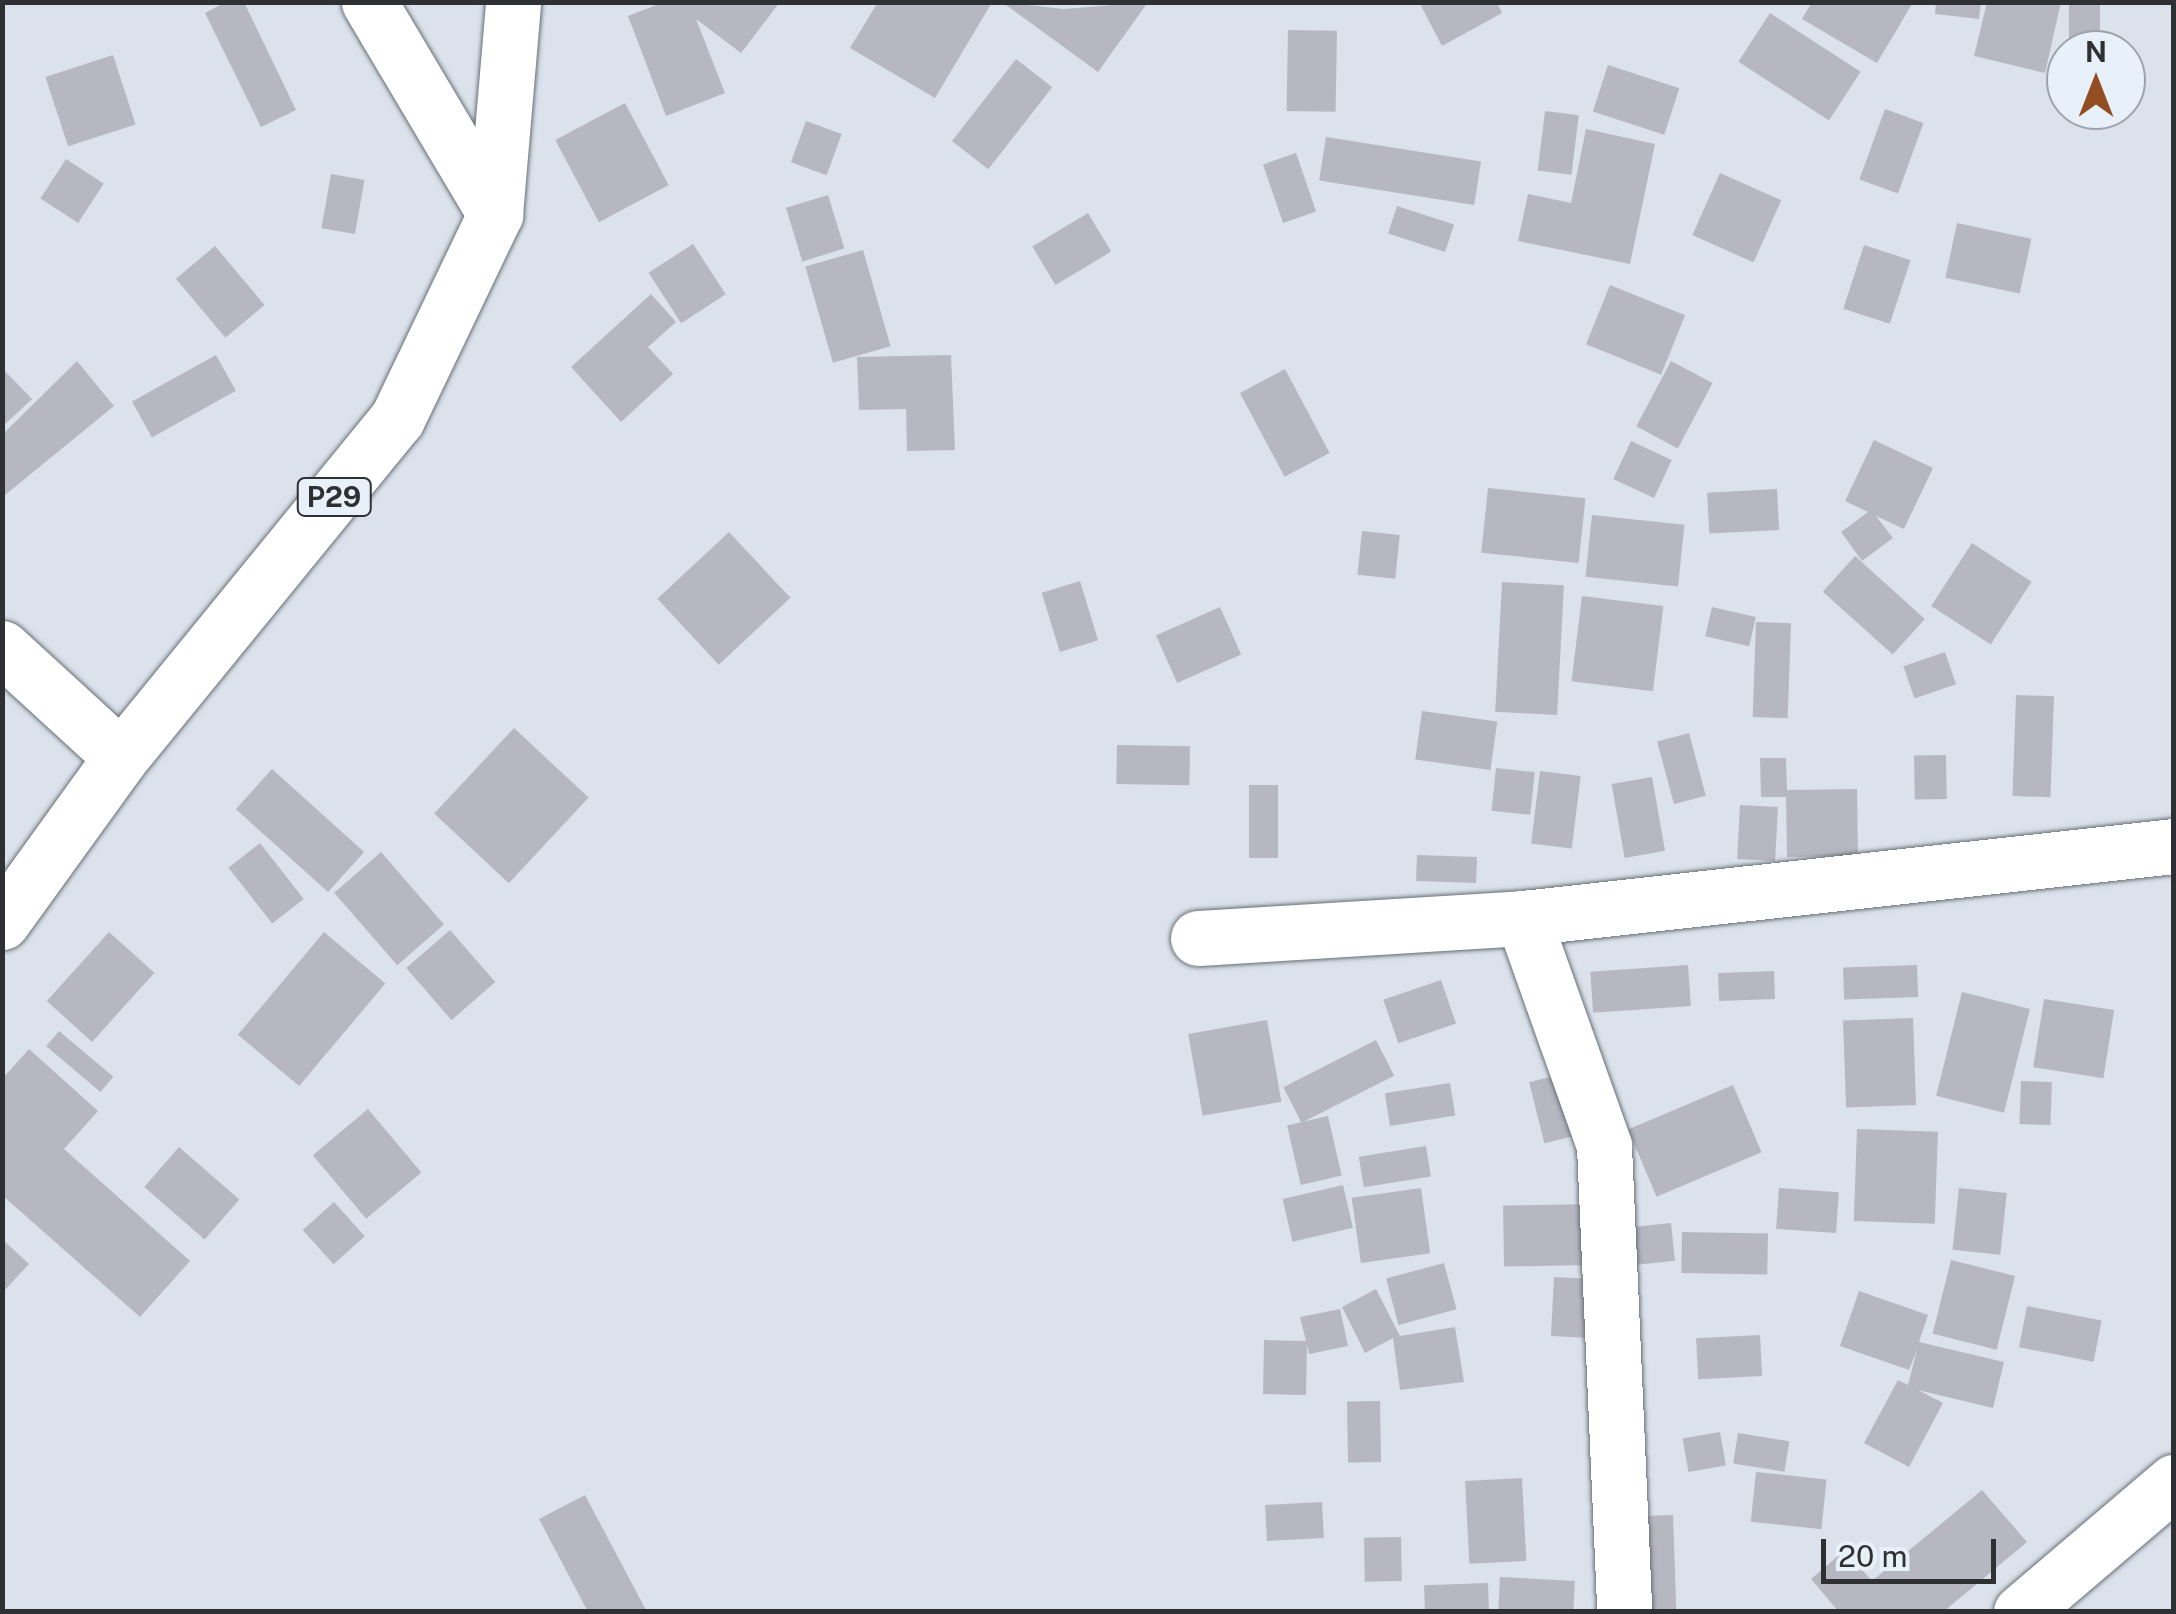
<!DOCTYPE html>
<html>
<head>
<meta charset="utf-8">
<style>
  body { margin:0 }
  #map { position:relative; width:2176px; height:1614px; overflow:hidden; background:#dbe2eb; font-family:"Public Sans",sans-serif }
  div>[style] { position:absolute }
  .building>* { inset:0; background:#b7b7c2; transform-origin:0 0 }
  .roads { filter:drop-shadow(0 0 2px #686f76) drop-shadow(0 0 2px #686f76) }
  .minor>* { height:55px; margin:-27.5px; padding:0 27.5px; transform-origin:27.5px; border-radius:27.5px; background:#fff }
  .major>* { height:55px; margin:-27.5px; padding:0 27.5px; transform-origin:27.5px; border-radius:27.5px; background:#fff }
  span { translate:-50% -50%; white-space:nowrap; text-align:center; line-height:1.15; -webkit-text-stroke:8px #e8f0f9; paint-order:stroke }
  .shield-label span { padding:2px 8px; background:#e8f0f9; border:2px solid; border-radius:8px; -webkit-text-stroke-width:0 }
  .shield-label { font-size:28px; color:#2e3034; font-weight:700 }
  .frame { position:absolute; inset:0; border:5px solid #2e3034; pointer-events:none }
  .north { position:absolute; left:2046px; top:30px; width:100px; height:100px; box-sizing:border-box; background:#e8f0f9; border:2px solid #9ea3aa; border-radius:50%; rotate:0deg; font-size:28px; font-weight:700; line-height:40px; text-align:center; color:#2e3034 }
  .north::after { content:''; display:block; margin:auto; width:35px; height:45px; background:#924d23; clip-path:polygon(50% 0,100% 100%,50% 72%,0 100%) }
  .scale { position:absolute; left:1821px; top:1539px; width:175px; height:45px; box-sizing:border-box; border:5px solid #2e3034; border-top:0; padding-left:12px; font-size:30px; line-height:35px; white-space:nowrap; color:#2e3034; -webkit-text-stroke:8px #e8f0f9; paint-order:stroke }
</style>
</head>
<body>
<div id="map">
  <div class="building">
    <i style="clip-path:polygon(226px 2px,244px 2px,296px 110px,261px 127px,205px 13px)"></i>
    <i style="clip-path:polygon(664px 2px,780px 2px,741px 53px,696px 19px,725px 93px,666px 116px,628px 16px)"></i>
    <i style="clip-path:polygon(878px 2px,989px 2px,991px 4px,935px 98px,850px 48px)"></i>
    <i style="clip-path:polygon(1002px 2px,1064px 9px,1148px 2px,1098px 72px)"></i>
    <i style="clip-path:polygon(1419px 2px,1497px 2px,1502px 13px,1442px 46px)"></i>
    <i style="clip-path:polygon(1812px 2px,1910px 2px,1912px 4px,1877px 63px,1802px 19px)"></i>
    <i style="clip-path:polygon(1936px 2px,1981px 2px,1979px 19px,1935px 14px)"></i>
    <i style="clip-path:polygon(1987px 2px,2061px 2px,2045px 73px,1974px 56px)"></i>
    <i style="left:2069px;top:2px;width:31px;height:41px"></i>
    <i style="left:1770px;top:13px;width:108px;height:58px;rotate:33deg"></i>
    <i style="left:1288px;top:30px;width:49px;height:81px;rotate:1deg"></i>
    <i style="left:113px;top:55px;width:73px;height:71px;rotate:72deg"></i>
    <i style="left:1016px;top:59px;width:46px;height:104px;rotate:38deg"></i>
    <i style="left:1608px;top:65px;width:75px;height:49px;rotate:18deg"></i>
    <i style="left:625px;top:103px;width:93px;height:79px;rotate:62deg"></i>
    <i style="left:1885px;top:109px;width:41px;height:75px;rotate:20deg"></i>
    <i style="left:1545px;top:111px;width:34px;height:60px;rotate:7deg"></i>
    <i style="left:806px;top:121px;width:38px;height:44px;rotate:20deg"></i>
    <i style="clip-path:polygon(1586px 129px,1655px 144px,1630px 264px,1518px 241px,1528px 194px,1571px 203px)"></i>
    <i style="left:1326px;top:137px;width:157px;height:44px;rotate:9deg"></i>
    <i style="left:1296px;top:153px;width:62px;height:35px;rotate:71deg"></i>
    <i style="left:66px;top:159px;width:45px;height:47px;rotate:33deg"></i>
    <i style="left:1720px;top:173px;width:67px;height:68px;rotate:24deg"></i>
    <i style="left:331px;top:174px;width:34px;height:55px;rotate:10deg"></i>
    <i style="left:828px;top:195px;width:56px;height:44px;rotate:73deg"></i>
    <i style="left:1397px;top:206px;width:60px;height:29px;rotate:18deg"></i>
    <i style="left:1088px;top:213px;width:45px;height:65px;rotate:59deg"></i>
    <i style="left:1957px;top:223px;width:76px;height:56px;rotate:12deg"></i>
    <i style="left:693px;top:244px;width:60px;height:53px;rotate:57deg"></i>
    <i style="left:1864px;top:245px;width:49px;height:67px;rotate:18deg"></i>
    <i style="left:215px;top:246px;width:77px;height:51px;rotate:50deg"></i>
    <i style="left:863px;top:250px;width:100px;height:60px;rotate:74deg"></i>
    <i style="left:1610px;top:285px;width:81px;height:64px;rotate:22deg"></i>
    <i style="clip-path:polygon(651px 294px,676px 322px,648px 347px,673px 374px,621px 422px,571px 367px)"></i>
    <i style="left:216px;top:355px;width:41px;height:96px;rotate:61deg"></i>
    <i style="clip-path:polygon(951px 355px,955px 450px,907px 451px,906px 409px,859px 410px,857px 357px)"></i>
    <i style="clip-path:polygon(77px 361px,114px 406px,5px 495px,2px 435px)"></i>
    <i style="left:1671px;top:361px;width:47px;height:74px;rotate:28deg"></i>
    <i style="clip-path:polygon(2px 368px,32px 399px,2px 427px)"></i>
    <i style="left:1285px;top:369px;width:95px;height:51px;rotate:62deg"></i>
    <i style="clip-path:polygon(1874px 440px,1933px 468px,1904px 529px,1876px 516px,1893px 538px,1862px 561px,1841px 532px,1868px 512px,1845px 501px)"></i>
    <i style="left:1631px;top:441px;width:45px;height:42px;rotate:25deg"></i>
    <i style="left:1488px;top:488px;width:98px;height:65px;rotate:6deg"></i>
    <i style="left:1777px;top:489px;width:41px;height:70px;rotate:87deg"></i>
    <i style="left:1592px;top:515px;width:93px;height:62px;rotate:6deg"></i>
    <i style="left:1362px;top:531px;width:38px;height:44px;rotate:6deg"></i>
    <i style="left:729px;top:532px;width:90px;height:98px;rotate:47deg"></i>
    <i style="left:1972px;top:543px;width:71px;height:75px;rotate:33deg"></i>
    <i style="left:1855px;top:556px;width:94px;height:48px;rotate:42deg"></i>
    <i style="left:1080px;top:581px;width:62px;height:40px;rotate:73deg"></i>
    <i style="left:1502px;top:582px;width:62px;height:130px;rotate:3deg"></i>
    <i style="left:1582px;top:596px;width:82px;height:86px;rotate:7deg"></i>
    <i style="left:1220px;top:607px;width:52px;height:70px;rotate:66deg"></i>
    <i style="left:1712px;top:607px;width:45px;height:30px;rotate:13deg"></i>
    <i style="left:1756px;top:622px;width:35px;height:95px;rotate:2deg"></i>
    <i style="left:1945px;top:652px;width:34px;height:44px;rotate:71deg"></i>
    <i style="left:2016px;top:695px;width:38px;height:101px;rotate:2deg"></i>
    <i style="left:1422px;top:711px;width:76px;height:49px;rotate:8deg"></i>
    <i style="left:514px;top:728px;width:102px;height:117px;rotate:43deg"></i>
    <i style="left:1689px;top:733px;width:65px;height:33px;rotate:75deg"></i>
    <i style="left:1117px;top:745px;width:73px;height:39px;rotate:1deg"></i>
    <i style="left:1946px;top:755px;width:44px;height:32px;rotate:89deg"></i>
    <i style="clip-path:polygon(1760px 758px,1786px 758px,1787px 790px,1857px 789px,1858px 856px,1787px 857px,1786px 797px,1761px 797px)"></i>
    <i style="left:1496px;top:768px;width:39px;height:43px;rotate:6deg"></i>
    <i style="left:272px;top:769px;width:124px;height:54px;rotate:42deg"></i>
    <i style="left:1540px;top:771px;width:41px;height:73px;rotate:7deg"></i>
    <i style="left:1652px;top:777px;width:75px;height:41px;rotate:80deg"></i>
    <i style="left:1249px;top:785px;width:29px;height:73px"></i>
    <i style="left:1740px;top:805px;width:38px;height:54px;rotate:3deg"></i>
    <i style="left:260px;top:843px;width:71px;height:40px;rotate:52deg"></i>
    <i style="left:381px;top:852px;width:96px;height:62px;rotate:49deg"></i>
    <i style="left:1417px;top:855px;width:60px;height:26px;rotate:2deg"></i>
    <i style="left:450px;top:930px;width:69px;height:58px;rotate:49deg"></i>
    <i style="left:109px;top:932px;width:61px;height:93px;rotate:42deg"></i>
    <i style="left:324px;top:932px;width:80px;height:134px;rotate:40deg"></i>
    <i style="left:1688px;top:965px;width:41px;height:98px;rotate:86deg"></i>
    <i style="left:1917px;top:965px;width:32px;height:74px;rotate:88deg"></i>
    <i style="left:1774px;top:971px;width:28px;height:56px;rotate:88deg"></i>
    <i style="left:1441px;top:980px;width:46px;height:61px;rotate:71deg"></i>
    <i style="left:1962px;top:992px;width:70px;height:107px;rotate:14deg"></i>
    <i style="left:2044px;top:999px;width:71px;height:69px;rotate:9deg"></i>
    <i style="left:1913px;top:1018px;width:87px;height:70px;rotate:88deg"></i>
    <i style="left:1267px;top:1020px;width:83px;height:80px;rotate:80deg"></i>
    <i style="left:59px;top:1031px;width:71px;height:20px;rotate:40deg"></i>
    <i style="left:1376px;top:1040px;width:40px;height:104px;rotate:63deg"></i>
    <i style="clip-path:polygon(29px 1049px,98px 1111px,64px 1149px,190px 1261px,140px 1317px,2px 1195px,2px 1079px)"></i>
    <i style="left:1566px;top:1073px;width:63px;height:38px;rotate:76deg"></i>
    <i style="left:2021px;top:1081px;width:31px;height:43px;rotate:2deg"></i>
    <i style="left:1450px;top:1083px;width:33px;height:66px;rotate:81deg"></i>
    <i style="left:1733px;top:1085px;width:73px;height:114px;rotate:67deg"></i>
    <i style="left:368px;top:1109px;width:83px;height:72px;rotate:50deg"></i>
    <i style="left:1328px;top:1116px;width:61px;height:42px;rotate:77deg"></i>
    <i style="left:1857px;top:1129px;width:81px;height:92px;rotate:2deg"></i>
    <i style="left:1426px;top:1146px;width:31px;height:68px;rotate:81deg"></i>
    <i style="left:179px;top:1147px;width:80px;height:53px;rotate:41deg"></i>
    <i style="left:1343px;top:1185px;width:44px;height:62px;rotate:77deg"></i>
    <i style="left:1421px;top:1188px;width:66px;height:70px;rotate:82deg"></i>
    <i style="left:1779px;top:1188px;width:60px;height:41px;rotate:4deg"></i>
    <i style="left:1959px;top:1188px;width:48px;height:62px;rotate:6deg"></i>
    <i style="left:334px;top:1202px;width:46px;height:42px;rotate:48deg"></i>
    <i style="left:1592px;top:1204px;width:61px;height:89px;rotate:89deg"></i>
    <i style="left:1671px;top:1223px;width:38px;height:48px;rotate:84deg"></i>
    <i style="left:1682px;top:1232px;width:86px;height:41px;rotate:1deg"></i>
    <i style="clip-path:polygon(2px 1239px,29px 1264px,2px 1293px)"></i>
    <i style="left:1951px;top:1260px;width:66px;height:76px;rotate:14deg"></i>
    <i style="left:1444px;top:1263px;width:48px;height:60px;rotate:75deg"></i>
    <i style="left:1554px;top:1277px;width:40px;height:59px;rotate:3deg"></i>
    <i style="clip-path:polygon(1376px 1289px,1400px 1336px,1455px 1327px,1464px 1382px,1400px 1390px,1393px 1338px,1365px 1353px,1342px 1307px)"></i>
    <i style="clip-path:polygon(1859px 1291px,1928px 1315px,1919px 1342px,2004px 1362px,1993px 1408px,1918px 1390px,1943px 1403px,1909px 1467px,1864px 1443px,1898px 1380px,1908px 1385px,1917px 1350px,1909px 1370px,1840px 1346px)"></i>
    <i style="left:2027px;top:1306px;width:76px;height:42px;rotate:11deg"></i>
    <i style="clip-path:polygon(1340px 1309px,1348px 1346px,1309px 1354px,1307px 1345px,1306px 1395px,1263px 1394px,1264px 1340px,1306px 1341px,1300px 1317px)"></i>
    <i style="left:1760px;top:1335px;width:41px;height:64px;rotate:87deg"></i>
    <i style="left:1380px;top:1401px;width:61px;height:33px;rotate:89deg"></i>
    <i style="left:1720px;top:1432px;width:34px;height:38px;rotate:80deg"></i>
    <i style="left:1738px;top:1433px;width:52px;height:31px;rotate:9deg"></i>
    <i style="left:1756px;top:1472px;width:71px;height:50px;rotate:6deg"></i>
    <i style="left:1522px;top:1478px;width:83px;height:57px;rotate:87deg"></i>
    <i style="clip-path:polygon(1982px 1490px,2027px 1542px,1943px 1612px,1839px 1612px,1811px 1579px,1845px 1550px,1872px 1581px)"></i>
    <i style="clip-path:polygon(585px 1495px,647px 1612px,588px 1612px,539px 1519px)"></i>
    <i style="left:1322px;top:1502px;width:36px;height:57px;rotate:87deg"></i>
    <i style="left:1673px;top:1515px;width:97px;height:49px;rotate:88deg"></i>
    <i style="left:1401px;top:1537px;width:44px;height:37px;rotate:89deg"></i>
    <i style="left:1500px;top:1577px;width:75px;height:35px;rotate:3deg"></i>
    <i style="left:1488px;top:1583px;width:29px;height:64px;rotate:88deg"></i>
  </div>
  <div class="roads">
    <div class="minor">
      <i style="left:369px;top:2px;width:247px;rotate:59.3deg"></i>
      <i style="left:2px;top:648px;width:161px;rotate:42.5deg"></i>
      <i style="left:1523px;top:918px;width:242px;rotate:70.4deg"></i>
      <i style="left:1604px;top:1146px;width:466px;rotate:87.5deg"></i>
      <i style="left:1198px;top:938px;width:326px;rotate:-3.5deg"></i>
      <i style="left:1523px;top:918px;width:655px;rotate:-6.31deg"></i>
      <i style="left:2021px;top:1612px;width:201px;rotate:-40.4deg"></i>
    </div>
    <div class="major">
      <i style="left:2px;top:922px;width:203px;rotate:-54.2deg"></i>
      <i style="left:121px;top:757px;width:436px;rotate:-50.8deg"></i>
      <i style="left:397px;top:419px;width:227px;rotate:-64.4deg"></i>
      <i style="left:495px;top:214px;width:213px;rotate:-85.1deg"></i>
    </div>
  </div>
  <div class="shield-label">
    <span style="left:334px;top:497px">P29</span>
  </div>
  <div class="frame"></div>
  <div class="north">N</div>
  <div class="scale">20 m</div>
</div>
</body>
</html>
